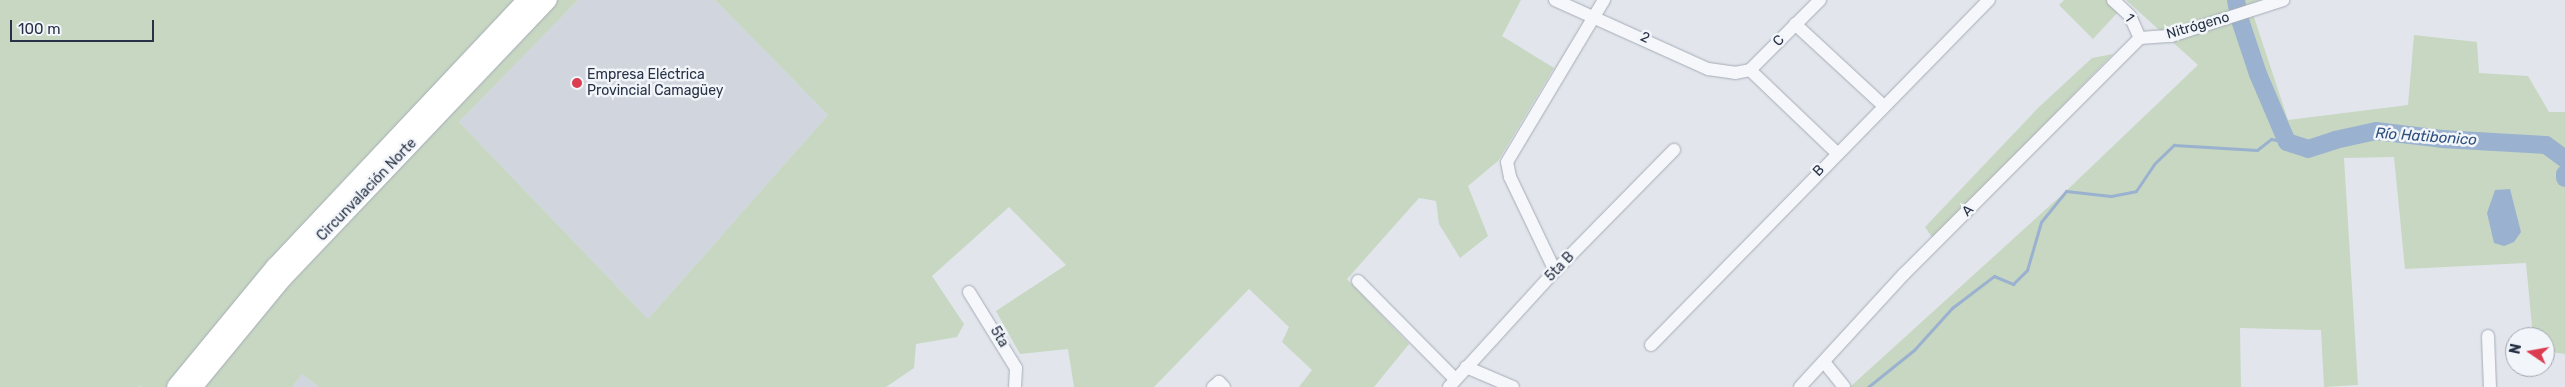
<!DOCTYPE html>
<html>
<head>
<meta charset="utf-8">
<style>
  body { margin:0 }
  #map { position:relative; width:2565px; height:387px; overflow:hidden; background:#e2e6ec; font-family:Rubik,sans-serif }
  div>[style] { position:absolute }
  .built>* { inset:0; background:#d0d5de }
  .green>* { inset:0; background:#c7d7c2 }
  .water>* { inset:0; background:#9ab2cf }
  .stream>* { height:3px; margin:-1.5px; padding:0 1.5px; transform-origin:1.5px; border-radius:1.5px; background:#9ab2cf }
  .river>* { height:18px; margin:-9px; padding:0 9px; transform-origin:9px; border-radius:9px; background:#9ab2cf }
  .roads { filter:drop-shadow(0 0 1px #a6acb7) drop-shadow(0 0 1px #a6acb7) }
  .minor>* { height:12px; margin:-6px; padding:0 6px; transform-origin:6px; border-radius:6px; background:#f6f7fa }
  .highway>* { height:18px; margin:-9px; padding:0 9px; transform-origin:9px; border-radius:9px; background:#fff }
  .dots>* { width:14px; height:14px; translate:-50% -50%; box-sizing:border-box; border:2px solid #f2f5f9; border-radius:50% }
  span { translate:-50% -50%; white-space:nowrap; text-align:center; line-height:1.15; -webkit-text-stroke:5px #f2f5f9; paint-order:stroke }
  .street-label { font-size:14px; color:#283246 }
  .poi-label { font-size:14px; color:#283246 }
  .left { translate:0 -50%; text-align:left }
  .water-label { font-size:15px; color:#2e507e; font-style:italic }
  .north { position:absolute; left:2505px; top:327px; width:50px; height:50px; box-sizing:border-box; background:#f2f5f9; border:1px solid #a1a7b1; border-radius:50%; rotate:282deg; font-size:14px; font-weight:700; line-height:20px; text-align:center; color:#283246 }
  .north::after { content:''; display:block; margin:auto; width:18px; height:22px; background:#dc3c50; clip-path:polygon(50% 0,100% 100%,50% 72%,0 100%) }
  .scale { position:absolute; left:10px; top:20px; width:144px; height:22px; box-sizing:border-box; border:2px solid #283246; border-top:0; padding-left:6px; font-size:15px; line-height:18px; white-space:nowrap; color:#283246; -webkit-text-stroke:4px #f2f5f9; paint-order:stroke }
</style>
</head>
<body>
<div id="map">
  <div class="built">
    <i style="clip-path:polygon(578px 0,715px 0,828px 115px,648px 319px,459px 122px)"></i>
    <i style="clip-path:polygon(302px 374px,319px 387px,292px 387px)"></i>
  </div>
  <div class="green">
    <i style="clip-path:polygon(0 0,578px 0,459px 122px,648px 319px,828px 115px,715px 0,1521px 0,1502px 36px,1554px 68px,1498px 161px,1468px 186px,1488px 236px,1460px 258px,1439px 224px,1436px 201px,1419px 198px,1347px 279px,1409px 344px,1374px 387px,1299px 387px,1312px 370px,1282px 342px,1289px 327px,1249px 289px,1154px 387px,1074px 387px,1068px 349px,1020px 354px,996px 311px,1066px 265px,1009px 207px,932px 276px,964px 324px,957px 337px,916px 344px,914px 368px,886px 387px,319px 387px,302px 374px,292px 387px,140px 387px,142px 384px,139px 387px,0 387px)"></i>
    <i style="clip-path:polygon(2064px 0,2107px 0,2119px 11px,2093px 39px,2059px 5px)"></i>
    <i style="clip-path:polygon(2126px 0,2261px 0,2250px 5px,2288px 120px,2408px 105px,2414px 35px,2477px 42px,2479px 73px,2528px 76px,2549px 112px,2565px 112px,2565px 354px,2545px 351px,2545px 337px,2533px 337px,2526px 263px,2405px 269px,2394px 157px,2344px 158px,2358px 385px,2324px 387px,2321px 330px,2240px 328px,2241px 387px,1850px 387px,2066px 191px,2198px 65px)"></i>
    <i style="clip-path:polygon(2113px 54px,1933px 239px,1925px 227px,2039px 107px,2092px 58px)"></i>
  </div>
  <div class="water">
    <i style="clip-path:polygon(2510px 189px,2521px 232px,2514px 242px,2504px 246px,2494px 243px,2487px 213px,2495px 190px)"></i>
  </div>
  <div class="stream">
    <i style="left:1868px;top:387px;width:59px;rotate:-38.8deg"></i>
    <i style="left:1914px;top:350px;width:57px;rotate:-47.9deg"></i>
    <i style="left:1952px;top:308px;width:53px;rotate:-37.3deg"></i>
    <i style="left:1994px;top:276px;width:21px;rotate:23deg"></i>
    <i style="left:2013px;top:284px;width:20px;rotate:-45deg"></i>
    <i style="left:2027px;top:270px;width:50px;rotate:-73.7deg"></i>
    <i style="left:2041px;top:222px;width:40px;rotate:-51deg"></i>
    <i style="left:2066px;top:191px;width:45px;rotate:6.3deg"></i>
    <i style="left:2111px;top:196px;width:25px;rotate:-11deg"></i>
    <i style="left:2136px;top:191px;width:32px;rotate:-56deg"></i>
    <i style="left:2154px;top:164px;width:28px;rotate:-44deg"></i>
    <i style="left:2174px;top:145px;width:83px;rotate:3.4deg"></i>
    <i style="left:2257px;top:150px;width:18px;rotate:-38deg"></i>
    <i style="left:2271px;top:139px;width:16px;rotate:11deg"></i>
  </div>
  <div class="river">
    <i style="left:2236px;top:0;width:17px;rotate:80deg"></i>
    <i style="left:2239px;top:17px;width:60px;rotate:71.6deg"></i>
    <i style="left:2258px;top:74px;width:74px;rotate:66.9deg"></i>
    <i style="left:2287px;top:142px;width:22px;rotate:18deg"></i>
    <i style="left:2308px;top:149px;width:28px;rotate:-18deg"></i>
    <i style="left:2335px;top:140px;width:42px;rotate:-12.4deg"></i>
    <i style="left:2376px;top:131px;width:66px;rotate:6.9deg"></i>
    <i style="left:2442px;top:139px;width:104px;rotate:3.3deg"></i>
    <i style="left:2546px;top:145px;width:24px;rotate:36deg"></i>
    <i style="left:2565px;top:174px;width:4px;rotate:90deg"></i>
  </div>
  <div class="roads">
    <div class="minor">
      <i style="left:1555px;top:0;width:168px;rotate:24.3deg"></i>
      <i style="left:1708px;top:69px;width:27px;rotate:8deg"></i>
      <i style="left:1735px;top:73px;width:15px;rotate:-11deg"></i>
      <i style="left:1750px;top:70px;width:99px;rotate:-45deg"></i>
      <i style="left:2113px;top:0;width:23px;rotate:43deg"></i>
      <i style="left:2130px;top:16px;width:24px;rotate:66deg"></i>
      <i style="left:1795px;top:24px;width:121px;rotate:42.7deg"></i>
      <i style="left:2140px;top:38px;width:31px;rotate:-4deg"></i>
      <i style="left:2171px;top:36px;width:118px;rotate:-17.8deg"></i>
      <i style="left:1750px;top:70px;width:120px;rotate:43.7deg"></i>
      <i style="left:1555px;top:271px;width:104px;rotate:-115.6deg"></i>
      <i style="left:1510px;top:177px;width:15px;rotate:-101deg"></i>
      <i style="left:1507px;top:162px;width:189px;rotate:-59.1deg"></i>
      <i style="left:1358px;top:281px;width:138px;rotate:45.3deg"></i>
      <i style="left:969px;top:292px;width:89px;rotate:58.3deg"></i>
      <i style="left:1016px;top:368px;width:19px;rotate:93deg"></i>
      <i style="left:2488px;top:336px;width:51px;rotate:87.8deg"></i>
      <i style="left:1651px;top:345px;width:483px;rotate:-45.6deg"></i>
      <i style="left:1824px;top:362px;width:32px;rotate:51deg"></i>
      <i style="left:1466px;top:367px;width:51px;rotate:23.1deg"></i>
      <i style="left:1213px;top:387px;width:8px;rotate:-40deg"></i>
      <i style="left:1219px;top:382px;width:7px;rotate:45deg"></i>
      <i style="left:1449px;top:387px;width:157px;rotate:-47.6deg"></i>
      <i style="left:1555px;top:271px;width:170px;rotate:-45.5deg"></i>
      <i style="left:1800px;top:387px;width:154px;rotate:-47.4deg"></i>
      <i style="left:1904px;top:274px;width:334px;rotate:-45deg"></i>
    </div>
    <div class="highway">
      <i style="left:176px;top:387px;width:156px;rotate:-50.5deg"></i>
      <i style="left:275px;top:267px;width:367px;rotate:-46.7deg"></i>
      <i style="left:193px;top:387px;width:141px;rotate:-50.5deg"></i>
      <i style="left:283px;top:278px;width:384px;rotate:-46.4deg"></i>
    </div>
  </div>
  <div class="dots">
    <i style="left:577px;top:83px;background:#dc3c50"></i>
  </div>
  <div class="street-label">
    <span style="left:2129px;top:18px;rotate:55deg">1</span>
    <span style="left:2198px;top:26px;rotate:-16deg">Nitrógeno</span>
    <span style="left:1645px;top:38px;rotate:25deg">2</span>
    <span style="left:1779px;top:41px;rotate:-46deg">C</span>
    <span style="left:1819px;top:171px;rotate:-46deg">B</span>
    <span style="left:367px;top:190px;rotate:-46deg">Circunvalación Norte</span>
    <span style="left:1968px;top:211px;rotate:-45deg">A</span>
    <span style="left:1560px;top:267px;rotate:-46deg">5ta B</span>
    <span style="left:999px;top:337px;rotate:59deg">5ta</span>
  </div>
  <div class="poi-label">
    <span class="left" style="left:587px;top:83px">Empresa Eléctrica<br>Provincial Camagüey</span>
  </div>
  <div class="water-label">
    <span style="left:2426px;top:137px;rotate:4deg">Río Hatibonico</span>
  </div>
  <div class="north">N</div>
  <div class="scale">100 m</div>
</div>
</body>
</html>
